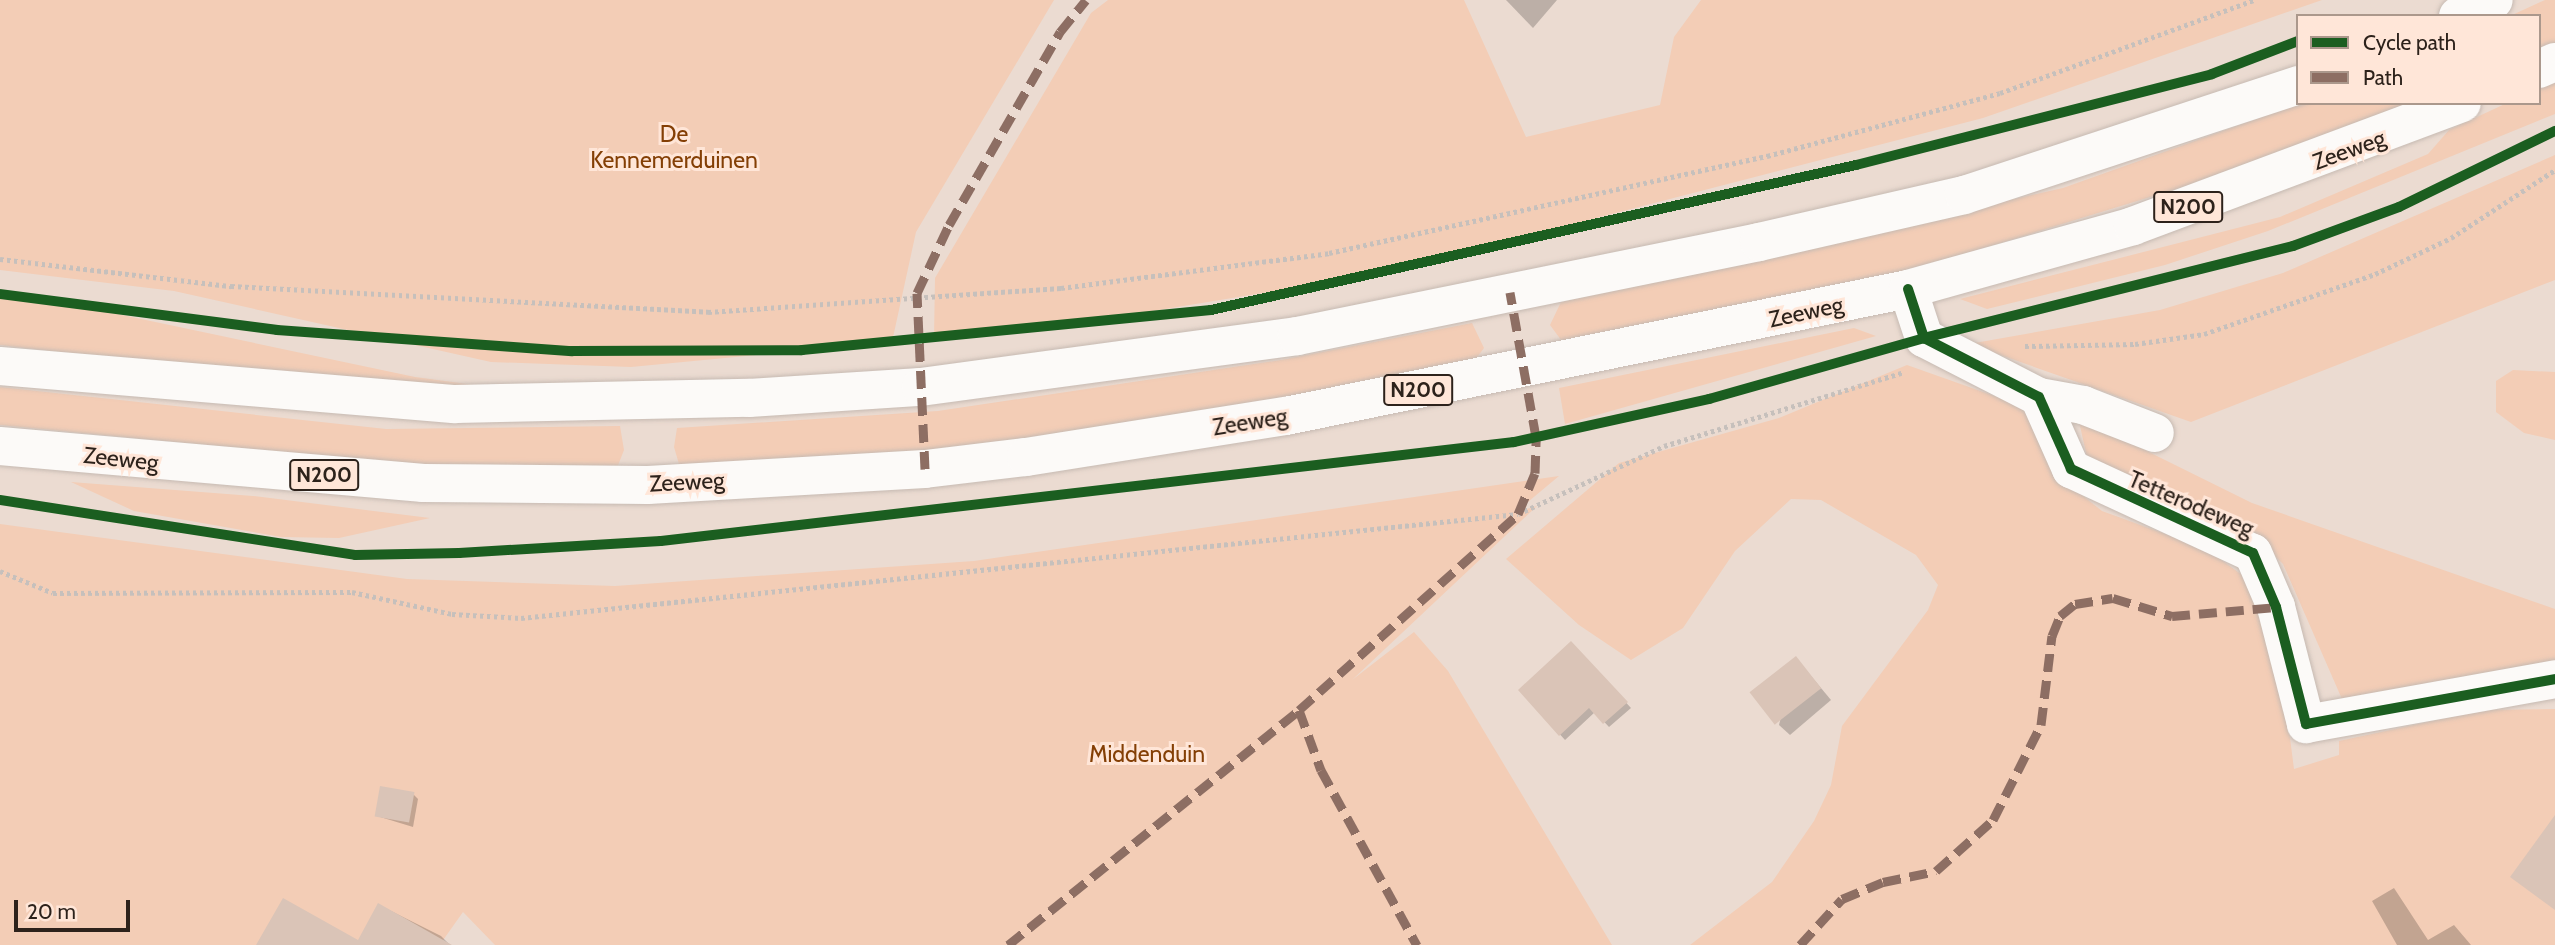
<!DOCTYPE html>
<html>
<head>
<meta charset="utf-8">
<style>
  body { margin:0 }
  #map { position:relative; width:2555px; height:945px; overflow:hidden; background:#ebdbd1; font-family:Cabin,sans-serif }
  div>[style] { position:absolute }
  .green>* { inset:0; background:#f3cdb6 }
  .shadow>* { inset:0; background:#0003 }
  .building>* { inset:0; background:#dac4b7; transform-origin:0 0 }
  .path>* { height:4.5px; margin-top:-2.25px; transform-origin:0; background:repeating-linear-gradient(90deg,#c6c0bc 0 3.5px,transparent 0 7px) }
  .roads { filter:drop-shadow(0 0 2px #c6bab2) drop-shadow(0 0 2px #c6bab2) }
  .minor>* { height:38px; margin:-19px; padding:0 19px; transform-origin:19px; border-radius:19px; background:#fcfaf8 }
  .major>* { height:38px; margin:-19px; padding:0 19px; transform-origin:19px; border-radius:19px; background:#fcfaf8 }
  .quiet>* { height:9px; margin-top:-4.5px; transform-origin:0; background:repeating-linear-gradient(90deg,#8d6e63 0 18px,transparent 0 27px) }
  .cycleway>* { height:10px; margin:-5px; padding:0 5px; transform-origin:5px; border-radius:5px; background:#1b5e20 }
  span { translate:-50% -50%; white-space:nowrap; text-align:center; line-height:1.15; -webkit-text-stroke:6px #ffe6d8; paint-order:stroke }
  .shield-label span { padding:2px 5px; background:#ffe6d8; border:2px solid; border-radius:5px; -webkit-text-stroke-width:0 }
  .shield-label { font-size:21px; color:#2d221b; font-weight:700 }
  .park-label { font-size:23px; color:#843f05 }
  .street-label { font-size:23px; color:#2d221b }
  .legend { position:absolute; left:2296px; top:14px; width:245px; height:91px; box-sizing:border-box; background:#ffe6d8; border:2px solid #ab988c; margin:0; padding:9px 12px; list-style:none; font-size:21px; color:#2d221b }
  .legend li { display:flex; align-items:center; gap:14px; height:35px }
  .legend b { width:35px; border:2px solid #ab988c }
  .scale { position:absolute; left:14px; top:900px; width:116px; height:32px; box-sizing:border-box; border:4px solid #2d221b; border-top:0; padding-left:9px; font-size:21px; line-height:24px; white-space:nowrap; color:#2d221b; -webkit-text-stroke:5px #ffe6d8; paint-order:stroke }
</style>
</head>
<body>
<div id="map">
  <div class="green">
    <i style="clip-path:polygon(0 0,1054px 0,916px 232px,892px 342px,631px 367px,491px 362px,174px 291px,0 270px)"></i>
    <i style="clip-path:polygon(1108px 0,1464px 0,1526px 137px,1660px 105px,1674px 37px,1701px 0,2322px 0,1983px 118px,1546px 231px,1294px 288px,1061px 326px,934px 338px,935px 278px,1091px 13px)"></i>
    <i style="clip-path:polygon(2545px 0,2555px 0,2555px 44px,2539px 51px,2539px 16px,2510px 16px)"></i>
    <i style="clip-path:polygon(2555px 81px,2555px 114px,2268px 231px,2165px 265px,1987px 309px,1960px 299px,2280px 217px,2428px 154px,2449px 130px,2507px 103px,2539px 103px,2539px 88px)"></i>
    <i style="clip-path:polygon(2301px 103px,2416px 103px,2248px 167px,1896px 275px,1564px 344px,1550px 325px,1561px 302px,2063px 188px)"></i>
    <i style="clip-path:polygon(2555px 155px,2555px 280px,2191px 422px,1969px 344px,2160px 310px,2283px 273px)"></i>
    <i style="clip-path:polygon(0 298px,108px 312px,415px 377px,520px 391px,232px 372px,0 345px)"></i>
    <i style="clip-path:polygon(1472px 323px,1484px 348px,1475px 360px,1454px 369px,1002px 449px,681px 471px,674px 447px,677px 428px,938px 411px,1281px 360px)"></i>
    <i style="clip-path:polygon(1854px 328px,1876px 336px,1565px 424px,1559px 388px)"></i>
    <i style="clip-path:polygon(1907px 365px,2040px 412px,2068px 484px,2102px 511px,2206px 549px,2249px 580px,2281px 668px,2294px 769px,2339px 755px,2339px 741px,2484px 710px,2555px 709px,2555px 945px,1690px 945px,1772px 882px,1814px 821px,1831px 785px,1842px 726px,1928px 610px,1938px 585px,1916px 555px,1821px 500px,1791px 499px,1735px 551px,1683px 628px,1631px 660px,1579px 625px,1506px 559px,1619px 463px,1779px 418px)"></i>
    <i style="clip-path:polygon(2513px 370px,2555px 372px,2555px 440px,2524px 433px,2496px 412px,2496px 381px)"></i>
    <i style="clip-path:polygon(0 387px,386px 429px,620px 426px,624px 450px,617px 468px,474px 471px,0 425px)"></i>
    <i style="clip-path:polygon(2078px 417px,2252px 503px,2555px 609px,2555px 667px,2345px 706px,2283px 564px,2256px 538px,2087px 457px)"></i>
    <i style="clip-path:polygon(1559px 476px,1516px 512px,1537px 506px,1352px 680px,1414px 632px,1448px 671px,1612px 945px,495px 945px,463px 912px,441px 943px,451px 945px,0 945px,0 524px,407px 579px,615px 586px,974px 561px)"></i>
    <i style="clip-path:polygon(71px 482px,253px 496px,430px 518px,339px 538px,281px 537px,134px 511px)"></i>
  </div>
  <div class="shadow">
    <i style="clip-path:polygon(1506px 0,1557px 0,1533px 28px)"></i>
    <i style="clip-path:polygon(1571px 643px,1631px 708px,1609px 727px,1595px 712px,1565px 740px,1520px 690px)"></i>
    <i style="clip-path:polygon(1796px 658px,1831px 700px,1790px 735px,1779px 725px)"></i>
    <i style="clip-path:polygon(413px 794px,418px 799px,413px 827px,377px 816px)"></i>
    <i style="clip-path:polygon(2394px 888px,2428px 940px,2454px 925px,2471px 945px,2397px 945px,2372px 901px)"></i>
    <i style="clip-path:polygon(379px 905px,441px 936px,450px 945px,357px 945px)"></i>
  </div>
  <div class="building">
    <i style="clip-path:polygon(1571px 641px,1628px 702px,1603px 724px,1589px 708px,1559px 736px,1518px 690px)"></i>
    <i style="left:1796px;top:656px;width:41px;height:59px;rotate:52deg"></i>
    <i style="left:380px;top:786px;width:35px;height:31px;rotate:10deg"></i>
    <i style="clip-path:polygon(2555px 815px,2555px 910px,2510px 877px)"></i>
    <i style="clip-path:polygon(283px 898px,358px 940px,378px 903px,452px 945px,256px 945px)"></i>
  </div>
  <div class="path">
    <i style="left:0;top:259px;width:233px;rotate:6.7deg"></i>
    <i style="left:231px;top:286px;width:478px;rotate:3.1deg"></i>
    <i style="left:708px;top:312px;width:354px;rotate:-3.9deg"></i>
    <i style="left:1061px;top:288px;width:270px;rotate:-7.4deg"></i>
    <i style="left:1329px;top:253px;width:449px;rotate:-12.5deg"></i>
    <i style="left:1767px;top:156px;width:241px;rotate:-15.1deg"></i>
    <i style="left:2000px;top:93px;width:270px;rotate:-20.1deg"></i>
    <i style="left:2025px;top:346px;width:110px;rotate:-1deg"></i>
    <i style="left:2135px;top:344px;width:70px;rotate:-8.2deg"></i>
    <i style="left:2204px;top:334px;width:181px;rotate:-19.3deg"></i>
    <i style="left:2375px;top:274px;width:84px;rotate:-25.3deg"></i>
    <i style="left:2451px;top:238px;width:124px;rotate:-33.2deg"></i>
    <i style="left:0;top:571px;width:57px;rotate:22.5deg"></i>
    <i style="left:53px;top:593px;width:299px;rotate:-0.2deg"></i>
    <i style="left:352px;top:592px;width:102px;rotate:12.4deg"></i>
    <i style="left:452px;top:614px;width:69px;rotate:3.3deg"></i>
    <i style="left:521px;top:618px;width:1002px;rotate:-5.96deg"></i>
    <i style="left:1518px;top:514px;width:161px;rotate:-25deg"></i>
    <i style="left:1664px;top:446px;width:251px;rotate:-17.1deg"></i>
  </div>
  <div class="roads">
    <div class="minor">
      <i style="left:1908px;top:289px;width:52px;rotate:71.9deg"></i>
      <i style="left:1924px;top:338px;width:129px;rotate:27.2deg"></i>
      <i style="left:2039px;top:397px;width:79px;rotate:66deg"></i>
      <i style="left:2071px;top:469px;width:200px;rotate:24.8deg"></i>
      <i style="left:2253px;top:553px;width:59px;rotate:66.9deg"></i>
      <i style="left:2276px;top:607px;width:121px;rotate:75.6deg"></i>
      <i style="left:2306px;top:724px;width:253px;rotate:-10.2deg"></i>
      <i style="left:2039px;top:397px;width:45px;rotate:10.3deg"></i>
      <i style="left:2083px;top:405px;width:77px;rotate:21.3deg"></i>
    </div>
    <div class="major">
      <i style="left:2458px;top:16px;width:39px;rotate:-24deg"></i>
      <i style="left:2539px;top:69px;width:17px;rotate:-24deg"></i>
      <i style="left:0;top:366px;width:457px;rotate:4.8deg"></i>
      <i style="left:455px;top:404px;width:294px;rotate:-1.2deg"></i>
      <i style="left:749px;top:398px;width:172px;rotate:-3.7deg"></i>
      <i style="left:921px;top:387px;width:379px;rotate:-7.7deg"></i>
      <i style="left:1297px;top:336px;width:471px;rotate:-11.5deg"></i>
      <i style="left:1759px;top:242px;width:210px;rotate:-12.9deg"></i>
      <i style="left:1964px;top:195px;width:352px;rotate:-18.2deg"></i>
      <i style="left:0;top:446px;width:425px;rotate:5deg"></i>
      <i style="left:423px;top:483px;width:225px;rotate:0.5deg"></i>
      <i style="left:648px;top:485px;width:277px;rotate:-3.3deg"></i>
      <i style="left:925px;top:469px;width:102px;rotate:-6.8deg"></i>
      <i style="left:1026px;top:457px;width:263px;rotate:-9deg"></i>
      <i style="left:1286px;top:416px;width:635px;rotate:-11.54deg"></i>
      <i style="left:1908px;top:289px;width:234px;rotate:-15.6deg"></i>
      <i style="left:2133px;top:226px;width:351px;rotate:-20.5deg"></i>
    </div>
  </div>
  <div class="quiet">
    <i style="left:925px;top:469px;width:176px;rotate:-92.6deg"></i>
    <i style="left:917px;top:293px;width:75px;rotate:-64.8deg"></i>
    <i style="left:949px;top:225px;width:223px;rotate:-60.1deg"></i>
    <i style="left:1060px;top:32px;width:41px;rotate:-50.9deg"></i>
    <i style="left:1299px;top:710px;width:64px;rotate:69.9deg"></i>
    <i style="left:1321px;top:770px;width:200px;rotate:61.3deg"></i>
    <i style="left:1008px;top:945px;width:374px;rotate:-38.9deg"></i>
    <i style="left:1299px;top:710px;width:294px;rotate:-41.8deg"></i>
    <i style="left:1518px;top:514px;width:44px;rotate:-67.5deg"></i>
    <i style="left:1535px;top:473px;width:36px;rotate:-88deg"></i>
    <i style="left:1536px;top:437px;width:147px;rotate:-100.2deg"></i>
    <i style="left:1800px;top:945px;width:62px;rotate:-47.6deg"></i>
    <i style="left:1842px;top:899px;width:44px;rotate:-22.5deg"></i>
    <i style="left:1883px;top:882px;width:54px;rotate:-11.7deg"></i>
    <i style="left:1936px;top:871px;width:76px;rotate:-41.8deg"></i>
    <i style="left:1993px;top:820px;width:106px;rotate:-63.2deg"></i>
    <i style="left:2041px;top:725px;width:90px;rotate:-83deg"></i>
    <i style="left:2052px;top:636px;width:22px;rotate:-68deg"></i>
    <i style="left:2060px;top:616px;width:19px;rotate:-39deg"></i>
    <i style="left:2075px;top:604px;width:38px;rotate:-9deg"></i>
    <i style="left:2113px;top:598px;width:62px;rotate:17deg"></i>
    <i style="left:2172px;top:616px;width:104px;rotate:-4.9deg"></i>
  </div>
  <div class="cycleway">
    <i style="left:1908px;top:289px;width:52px;rotate:71.9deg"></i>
    <i style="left:1924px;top:338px;width:129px;rotate:27.2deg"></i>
    <i style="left:2039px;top:397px;width:79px;rotate:66deg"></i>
    <i style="left:2071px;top:469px;width:200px;rotate:24.8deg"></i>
    <i style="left:2253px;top:553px;width:59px;rotate:66.9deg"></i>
    <i style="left:2276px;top:607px;width:121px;rotate:75.6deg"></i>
    <i style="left:2306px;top:724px;width:253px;rotate:-10.2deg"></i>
    <i style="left:0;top:294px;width:279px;rotate:7.4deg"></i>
    <i style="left:277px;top:330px;width:296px;rotate:4.1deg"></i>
    <i style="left:572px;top:351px;width:230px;rotate:-0.2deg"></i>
    <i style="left:802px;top:350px;width:411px;rotate:-5.6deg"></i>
    <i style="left:1211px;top:310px;width:661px;rotate:-12.67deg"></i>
    <i style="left:1856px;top:165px;width:367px;rotate:-14.3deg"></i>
    <i style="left:2212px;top:74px;width:92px;rotate:-21deg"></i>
    <i style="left:0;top:500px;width:359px;rotate:8.8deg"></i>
    <i style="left:355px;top:555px;width:104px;rotate:-1.1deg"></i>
    <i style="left:459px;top:553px;width:202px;rotate:-3.4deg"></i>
    <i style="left:661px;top:541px;width:859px;rotate:-6.62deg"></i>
    <i style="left:1514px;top:442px;width:200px;rotate:-12.4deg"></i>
    <i style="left:1709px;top:399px;width:223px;rotate:-15.8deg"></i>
    <i style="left:1924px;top:338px;width:380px;rotate:-14deg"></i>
    <i style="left:2293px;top:246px;width:113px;rotate:-20.2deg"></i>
    <i style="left:2399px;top:207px;width:174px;rotate:-26deg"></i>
  </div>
  <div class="shield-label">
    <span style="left:2188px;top:207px">N200</span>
    <span style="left:1418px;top:390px">N200</span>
    <span style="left:324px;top:475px">N200</span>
  </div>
  <div class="park-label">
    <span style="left:674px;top:147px">De<br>Kennemerduinen</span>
    <span style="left:1147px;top:754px">Middenduin</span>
  </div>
  <div class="street-label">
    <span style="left:2349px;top:150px;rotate:-20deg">Zeeweg</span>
    <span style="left:1806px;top:312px;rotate:-12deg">Zeeweg</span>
    <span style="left:1250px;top:422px;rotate:-9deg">Zeeweg</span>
    <span style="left:121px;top:459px;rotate:6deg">Zeeweg</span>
    <span style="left:687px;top:482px;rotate:-3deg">Zeeweg</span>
    <span style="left:2191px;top:504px;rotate:23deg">Tetterodeweg</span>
  </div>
  <ul class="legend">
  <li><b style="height:9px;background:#1b5e20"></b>Cycle path</li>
  <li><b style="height:9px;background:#8d6e63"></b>Path</li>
  </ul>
  <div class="scale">20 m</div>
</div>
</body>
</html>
